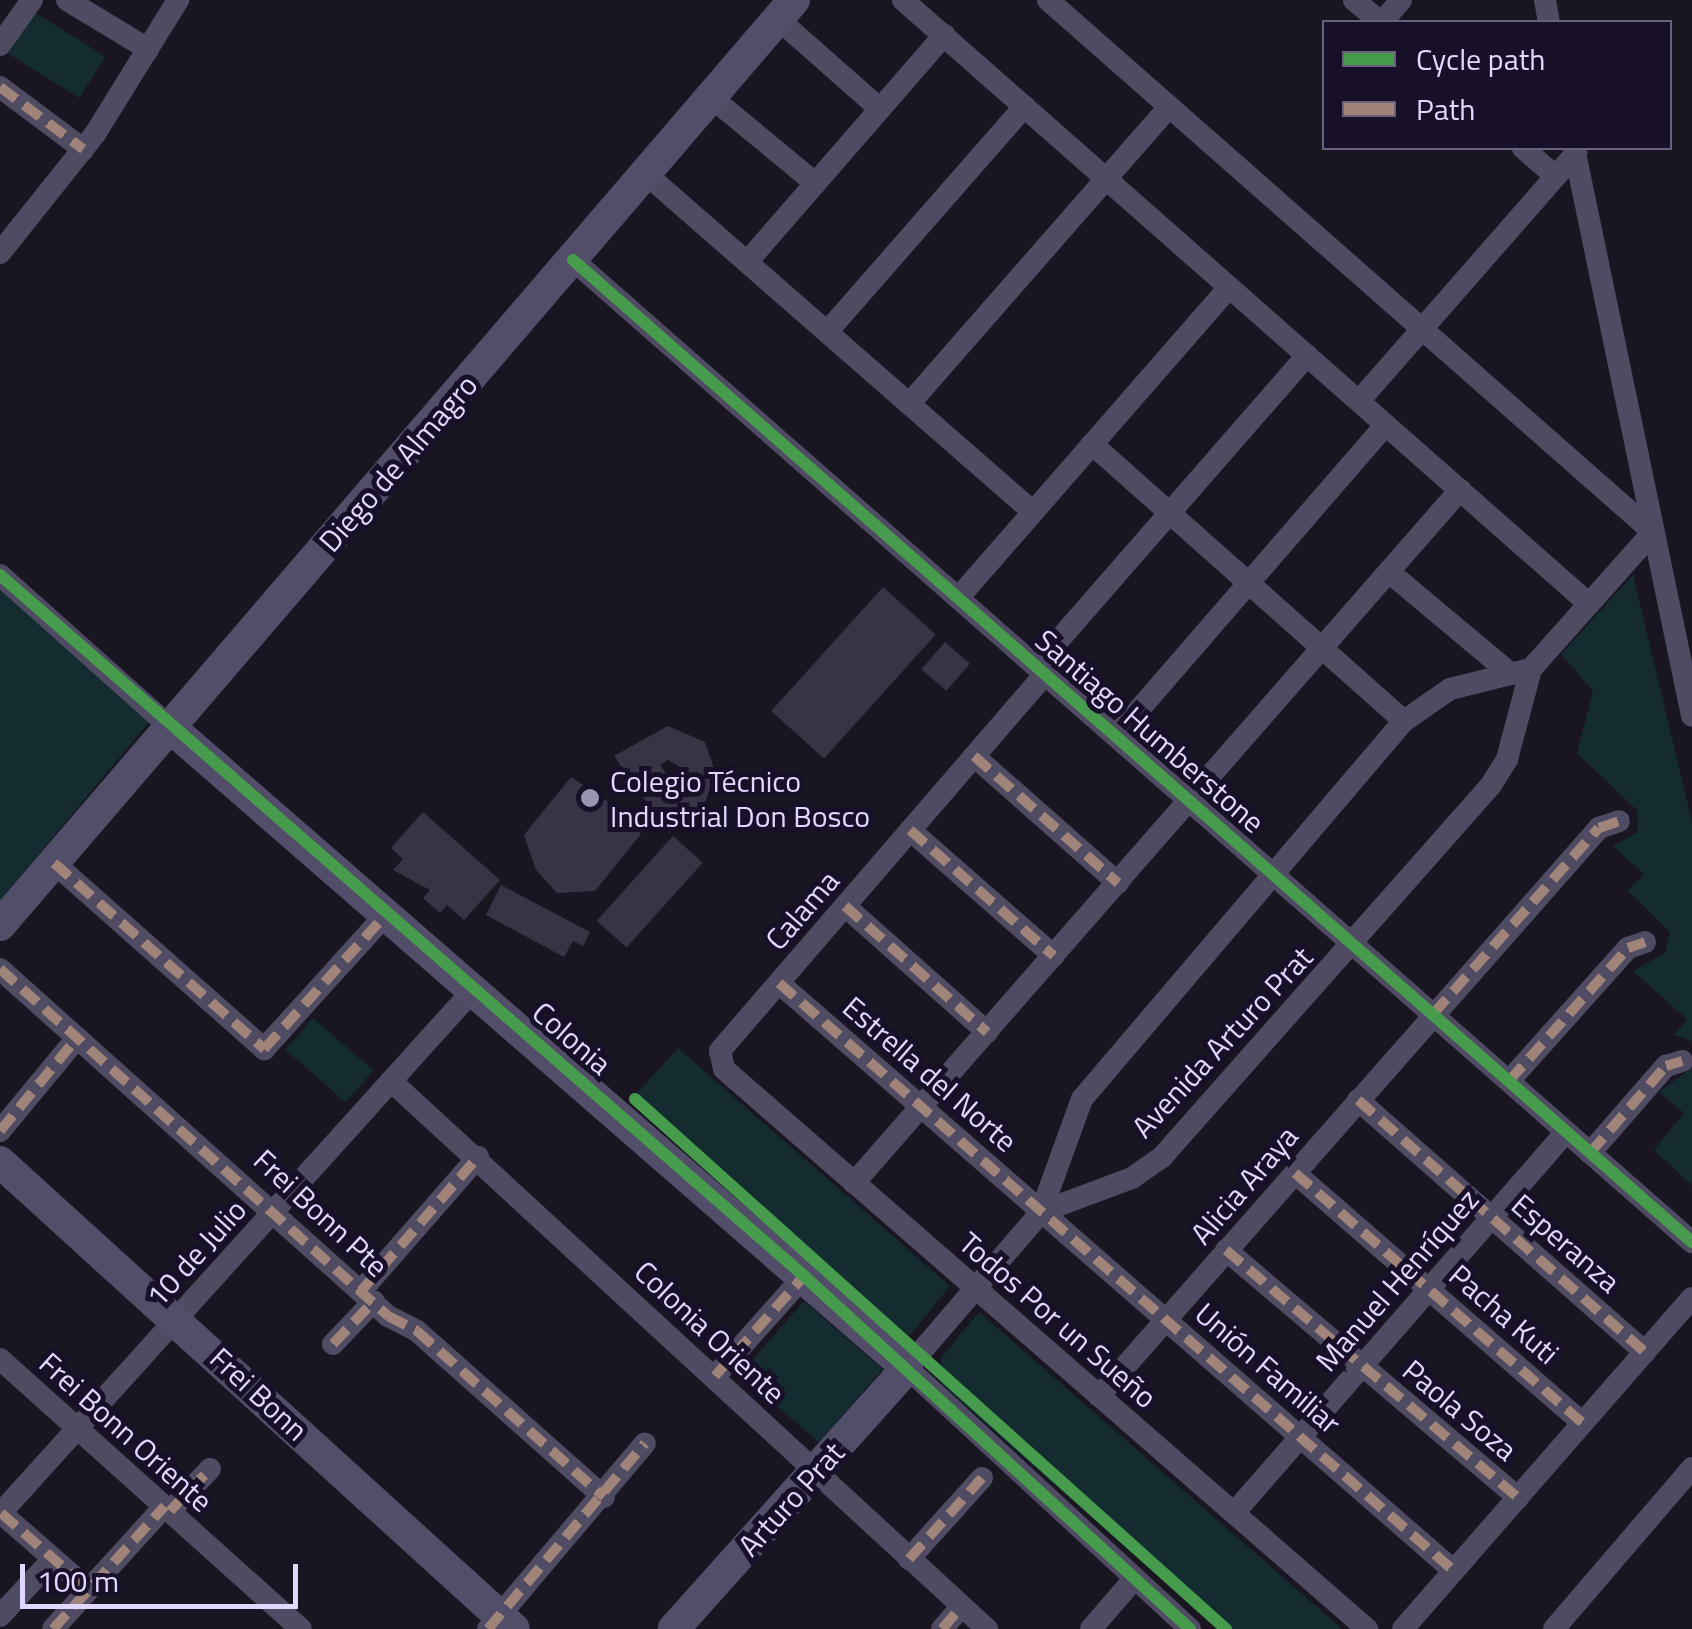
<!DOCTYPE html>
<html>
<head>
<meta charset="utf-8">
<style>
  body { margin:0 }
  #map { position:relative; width:1692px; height:1629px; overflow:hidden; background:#191622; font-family:"Titillium Web",sans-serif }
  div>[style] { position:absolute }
  .green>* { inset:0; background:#142c30; transform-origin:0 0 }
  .building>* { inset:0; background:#393445; transform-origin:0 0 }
  .street>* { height:22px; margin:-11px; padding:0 11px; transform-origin:11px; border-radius:11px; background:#4f4b63 }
  .secondary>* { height:32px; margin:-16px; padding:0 16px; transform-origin:16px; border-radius:16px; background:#524d69 }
  .quiet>* { height:10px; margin-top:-5px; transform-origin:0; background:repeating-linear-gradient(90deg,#a18479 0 20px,transparent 0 30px) }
  .cycleway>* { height:12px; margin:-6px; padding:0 6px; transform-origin:6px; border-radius:6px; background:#469c4c }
  .dots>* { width:28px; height:28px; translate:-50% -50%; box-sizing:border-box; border:5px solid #171028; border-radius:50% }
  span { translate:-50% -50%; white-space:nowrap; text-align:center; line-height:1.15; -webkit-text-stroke:10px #171028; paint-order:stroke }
  .street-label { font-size:30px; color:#e1d7ff }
  .poi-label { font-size:30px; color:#e1d7ff }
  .left { translate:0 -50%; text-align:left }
  .legend { position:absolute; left:1322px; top:20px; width:350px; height:130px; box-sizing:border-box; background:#171028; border:2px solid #68607e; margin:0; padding:12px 18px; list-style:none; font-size:30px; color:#e1d7ff }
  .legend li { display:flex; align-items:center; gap:20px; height:50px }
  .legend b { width:50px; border:2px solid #68607e }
  .scale { position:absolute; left:20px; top:1564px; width:278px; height:45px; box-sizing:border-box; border:5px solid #e1d7ff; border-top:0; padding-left:12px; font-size:30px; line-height:35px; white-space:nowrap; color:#e1d7ff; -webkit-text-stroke:8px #171028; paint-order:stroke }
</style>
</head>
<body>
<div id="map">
  <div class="green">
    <i style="left:34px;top:12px;width:84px;height:49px;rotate:32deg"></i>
    <i style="clip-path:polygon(1633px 575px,1692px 822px,1692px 1041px,1674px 1035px,1687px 1019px,1633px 971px,1665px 953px,1670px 932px,1628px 891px,1644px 874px,1613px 846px,1638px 832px,1637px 810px,1577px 753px,1593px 691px,1561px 654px)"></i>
    <i style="clip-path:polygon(0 587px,149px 722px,0 901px)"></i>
    <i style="left:313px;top:1018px;width:80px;height:42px;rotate:41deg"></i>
    <i style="clip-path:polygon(678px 1048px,950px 1286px,911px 1334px,896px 1343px,630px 1101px)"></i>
    <i style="clip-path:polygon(1692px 1068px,1692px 1185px,1654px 1150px,1684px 1113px,1659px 1092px)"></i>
    <i style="left:804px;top:1301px;width:104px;height:97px;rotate:41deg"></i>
    <i style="clip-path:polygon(979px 1312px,1342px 1629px,1218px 1629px,942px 1385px,941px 1358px)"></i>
  </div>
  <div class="building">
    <i style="left:883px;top:587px;width:71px;height:167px;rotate:42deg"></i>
    <i style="left:945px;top:642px;width:33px;height:36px;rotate:41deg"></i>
    <i style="clip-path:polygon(evenodd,668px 726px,705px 742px,715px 771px,706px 800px,669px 833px,614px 756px,668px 726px,668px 760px,682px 768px,673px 783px,660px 765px,668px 760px)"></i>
    <i style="clip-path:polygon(571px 777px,628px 815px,641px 834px,595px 891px,557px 893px,536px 870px,524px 835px)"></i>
    <i style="clip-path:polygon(423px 812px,500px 880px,464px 920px,447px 905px,440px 913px,423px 898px,430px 890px,393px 870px,403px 859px,391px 848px)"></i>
    <i style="left:673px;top:836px;width:40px;height:114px;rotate:42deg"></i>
    <i style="clip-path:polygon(501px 885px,590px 932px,583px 946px,573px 941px,564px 957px,486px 915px)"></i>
  </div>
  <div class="street">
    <i style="left:67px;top:0;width:95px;rotate:31.2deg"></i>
    <i style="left:903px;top:0;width:914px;rotate:41.36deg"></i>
    <i style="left:1048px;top:0;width:806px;rotate:41.33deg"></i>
    <i style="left:1354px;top:0;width:34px;rotate:40deg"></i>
    <i style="left:1545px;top:0;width:22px;rotate:80deg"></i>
    <i style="left:778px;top:19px;width:136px;rotate:41.4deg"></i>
    <i style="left:1382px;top:22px;width:29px;rotate:-49deg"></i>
    <i style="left:0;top:45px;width:55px;rotate:-54.6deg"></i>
    <i style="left:0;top:87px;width:104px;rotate:36.8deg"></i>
    <i style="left:712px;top:98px;width:134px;rotate:39.5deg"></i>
    <i style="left:1523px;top:148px;width:43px;rotate:41.2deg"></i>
    <i style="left:1574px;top:148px;width:580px;rotate:78.26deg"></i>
    <i style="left:646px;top:174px;width:514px;rotate:41.13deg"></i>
    <i style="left:0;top:253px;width:152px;rotate:-51.4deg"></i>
    <i style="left:95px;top:134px;width:158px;rotate:-58.2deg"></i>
    <i style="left:573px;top:260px;width:1489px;rotate:41.27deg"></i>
    <i style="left:747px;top:262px;width:301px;rotate:-49deg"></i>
    <i style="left:827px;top:332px;width:300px;rotate:-48.8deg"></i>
    <i style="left:1359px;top:401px;width:330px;rotate:-48.8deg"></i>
    <i style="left:909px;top:404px;width:395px;rotate:-48.8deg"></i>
    <i style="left:1092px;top:444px;width:417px;rotate:41.6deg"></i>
    <i style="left:1389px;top:572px;width:159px;rotate:39.9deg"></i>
    <i style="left:0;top:575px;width:229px;rotate:41.8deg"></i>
    <i style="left:959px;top:597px;width:411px;rotate:-48.9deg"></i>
    <i style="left:1037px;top:665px;width:411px;rotate:-48.9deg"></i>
    <i style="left:1046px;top:673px;width:499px;rotate:130.8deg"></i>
    <i style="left:720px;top:1051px;width:18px;rotate:77deg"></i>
    <i style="left:724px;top:1069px;width:853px;rotate:41.05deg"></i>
    <i style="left:1117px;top:735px;width:410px;rotate:-49.1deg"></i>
    <i style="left:974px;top:756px;width:192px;rotate:41.4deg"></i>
    <i style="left:910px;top:830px;width:191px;rotate:41.2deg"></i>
    <i style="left:54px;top:863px;width:281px;rotate:41.5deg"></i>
    <i style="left:264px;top:1049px;width:186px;rotate:-47.8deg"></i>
    <i style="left:845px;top:906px;width:190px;rotate:41.6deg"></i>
    <i style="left:0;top:969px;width:521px;rotate:41.81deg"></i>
    <i style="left:388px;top:1316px;width:33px;rotate:27deg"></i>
    <i style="left:417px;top:1331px;width:250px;rotate:41.6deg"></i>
    <i style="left:779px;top:983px;width:895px;rotate:41.06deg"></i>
    <i style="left:391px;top:1081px;width:810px;rotate:42.6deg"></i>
    <i style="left:1509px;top:1081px;width:178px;rotate:-48.2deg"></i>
    <i style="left:1628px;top:948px;width:18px;rotate:-19deg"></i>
    <i style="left:1358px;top:1100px;width:382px;rotate:41.3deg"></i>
    <i style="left:0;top:1131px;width:121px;rotate:-50.4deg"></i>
    <i style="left:1590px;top:1153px;width:116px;rotate:-48.9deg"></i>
    <i style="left:1666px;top:1066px;width:17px;rotate:-17deg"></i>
    <i style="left:1295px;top:1173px;width:381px;rotate:41deg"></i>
    <i style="left:854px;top:1183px;width:921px;rotate:-48.83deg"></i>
    <i style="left:1041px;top:1212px;width:97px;rotate:-20.5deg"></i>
    <i style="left:1132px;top:1178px;width:37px;rotate:-35deg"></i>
    <i style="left:1162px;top:1157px;width:497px;rotate:-48.5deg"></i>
    <i style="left:1491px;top:785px;width:31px;rotate:-58deg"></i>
    <i style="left:1507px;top:759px;width:93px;rotate:-75.1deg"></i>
    <i style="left:1531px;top:669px;width:183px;rotate:-48.3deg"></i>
    <i style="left:1226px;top:1250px;width:383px;rotate:40.3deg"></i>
    <i style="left:361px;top:1291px;width:178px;rotate:-48.9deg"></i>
    <i style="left:333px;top:1344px;width:59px;rotate:-46.4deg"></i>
    <i style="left:0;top:1359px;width:404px;rotate:41.9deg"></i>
    <i style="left:715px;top:1376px;width:134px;rotate:-48.3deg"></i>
    <i style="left:1099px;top:1396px;width:757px;rotate:-48.64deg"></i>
    <i style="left:1599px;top:828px;width:21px;rotate:-19deg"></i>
    <i style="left:170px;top:1511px;width:58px;rotate:-46.4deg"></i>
    <i style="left:1px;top:1513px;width:116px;rotate:41.1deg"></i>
    <i style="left:1234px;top:1513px;width:505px;rotate:-48.93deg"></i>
    <i style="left:0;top:1514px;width:710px;rotate:-47.91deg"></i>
    <i style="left:909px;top:1559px;width:109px;rotate:-48deg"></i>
    <i style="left:0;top:1616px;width:78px;rotate:-47.1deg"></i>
    <i style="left:53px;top:1629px;width:166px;rotate:-47.7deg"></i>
    <i style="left:488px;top:1629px;width:243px;rotate:-49.8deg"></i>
    <i style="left:942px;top:1629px;width:30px;rotate:-49deg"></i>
    <i style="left:1091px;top:1629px;width:66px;rotate:-49.3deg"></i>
    <i style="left:1190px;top:1629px;width:385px;rotate:-137.3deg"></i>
    <i style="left:907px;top:1368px;width:206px;rotate:-49.3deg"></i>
    <i style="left:1041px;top:1212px;width:120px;rotate:-70.1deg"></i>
    <i style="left:1082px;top:1099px;width:497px;rotate:-49.6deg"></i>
    <i style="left:1404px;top:721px;width:56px;rotate:-34.8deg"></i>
    <i style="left:1450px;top:689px;width:83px;rotate:-13.9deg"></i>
    <i style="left:1403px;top:1629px;width:439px;rotate:-48.9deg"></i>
    <i style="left:1554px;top:1629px;width:212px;rotate:-49.4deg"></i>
  </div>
  <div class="secondary">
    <i style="left:171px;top:728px;width:975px;rotate:41.01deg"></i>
    <i style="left:907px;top:1368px;width:350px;rotate:131.8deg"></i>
    <i style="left:0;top:925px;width:1219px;rotate:-49.36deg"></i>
    <i style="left:0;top:1162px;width:694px;rotate:42.26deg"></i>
  </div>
  <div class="quiet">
    <i style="left:0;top:87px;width:104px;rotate:36.8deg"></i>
    <i style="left:974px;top:756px;width:192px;rotate:41.4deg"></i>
    <i style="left:910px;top:830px;width:191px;rotate:41.2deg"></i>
    <i style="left:54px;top:863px;width:281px;rotate:41.5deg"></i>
    <i style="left:264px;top:1049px;width:186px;rotate:-47.8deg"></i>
    <i style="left:845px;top:906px;width:190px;rotate:41.6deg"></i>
    <i style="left:0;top:969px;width:521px;rotate:41.81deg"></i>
    <i style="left:388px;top:1316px;width:33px;rotate:27deg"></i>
    <i style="left:417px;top:1331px;width:250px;rotate:41.6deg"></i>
    <i style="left:779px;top:983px;width:895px;rotate:41.06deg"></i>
    <i style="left:1433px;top:1014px;width:249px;rotate:-48.3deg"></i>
    <i style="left:1599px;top:828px;width:21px;rotate:-19deg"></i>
    <i style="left:1509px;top:1081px;width:178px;rotate:-48.2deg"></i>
    <i style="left:1628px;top:948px;width:18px;rotate:-19deg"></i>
    <i style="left:1358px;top:1100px;width:382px;rotate:41.3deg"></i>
    <i style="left:0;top:1131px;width:121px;rotate:-50.4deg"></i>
    <i style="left:1590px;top:1153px;width:116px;rotate:-48.9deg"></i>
    <i style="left:1666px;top:1066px;width:17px;rotate:-17deg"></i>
    <i style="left:1295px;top:1173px;width:381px;rotate:41deg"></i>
    <i style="left:1226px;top:1250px;width:383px;rotate:40.3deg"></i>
    <i style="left:361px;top:1291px;width:178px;rotate:-48.9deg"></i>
    <i style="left:333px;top:1344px;width:59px;rotate:-46.4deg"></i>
    <i style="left:715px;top:1376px;width:134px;rotate:-48.3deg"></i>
    <i style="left:170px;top:1511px;width:58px;rotate:-46.4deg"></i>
    <i style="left:1px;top:1513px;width:116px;rotate:41.1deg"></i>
    <i style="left:909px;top:1559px;width:109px;rotate:-48deg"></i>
    <i style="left:53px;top:1629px;width:166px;rotate:-47.7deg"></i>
    <i style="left:488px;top:1629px;width:243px;rotate:-49.8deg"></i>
    <i style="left:942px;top:1629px;width:30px;rotate:-49deg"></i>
  </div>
  <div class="cycleway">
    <i style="left:573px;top:260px;width:1489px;rotate:41.27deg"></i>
    <i style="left:0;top:575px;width:1067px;rotate:41.08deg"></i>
    <i style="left:804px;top:1276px;width:523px;rotate:42.44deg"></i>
    <i style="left:635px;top:1099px;width:794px;rotate:41.89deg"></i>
  </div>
  <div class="dots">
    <i style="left:590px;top:798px;background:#9b93b2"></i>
  </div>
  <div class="street-label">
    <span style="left:398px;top:463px;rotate:-49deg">Diego de Almagro</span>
    <span style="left:1150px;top:731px;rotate:41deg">Santiago Humberstone</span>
    <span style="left:802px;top:910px;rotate:-49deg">Calama</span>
    <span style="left:572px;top:1038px;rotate:41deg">Colonia</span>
    <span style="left:1222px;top:1042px;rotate:-47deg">Avenida Arturo Prat</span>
    <span style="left:930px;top:1074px;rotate:41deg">Estrella del Norte</span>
    <span style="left:1244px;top:1185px;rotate:-49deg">Alicia Araya</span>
    <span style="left:321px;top:1213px;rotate:43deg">Frei Bonn Pte</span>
    <span style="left:1566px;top:1243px;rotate:41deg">Esperanza</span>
    <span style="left:196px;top:1253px;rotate:-48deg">10 de Julio</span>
    <span style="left:1397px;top:1280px;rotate:-49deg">Manuel Henríquez</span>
    <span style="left:1504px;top:1314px;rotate:41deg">Pacha Kuti</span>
    <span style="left:1058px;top:1320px;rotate:41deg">Todos Por un Sueño</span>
    <span style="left:710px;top:1332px;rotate:43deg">Colonia Oriente</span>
    <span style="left:1268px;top:1368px;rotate:41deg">Unión Familiar</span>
    <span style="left:259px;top:1394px;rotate:43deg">Frei Bonn</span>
    <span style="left:1460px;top:1410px;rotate:40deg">Paola Soza</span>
    <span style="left:126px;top:1432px;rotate:42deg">Frei Bonn Oriente</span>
    <span style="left:791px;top:1499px;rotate:-48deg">Arturo Prat</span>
  </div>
  <div class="poi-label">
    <span class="left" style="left:610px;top:798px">Colegio Técnico<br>Industrial Don Bosco</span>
  </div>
  <ul class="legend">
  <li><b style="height:12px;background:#469c4c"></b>Cycle path</li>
  <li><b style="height:12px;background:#a18479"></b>Path</li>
  </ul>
  <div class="scale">100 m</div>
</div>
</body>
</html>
